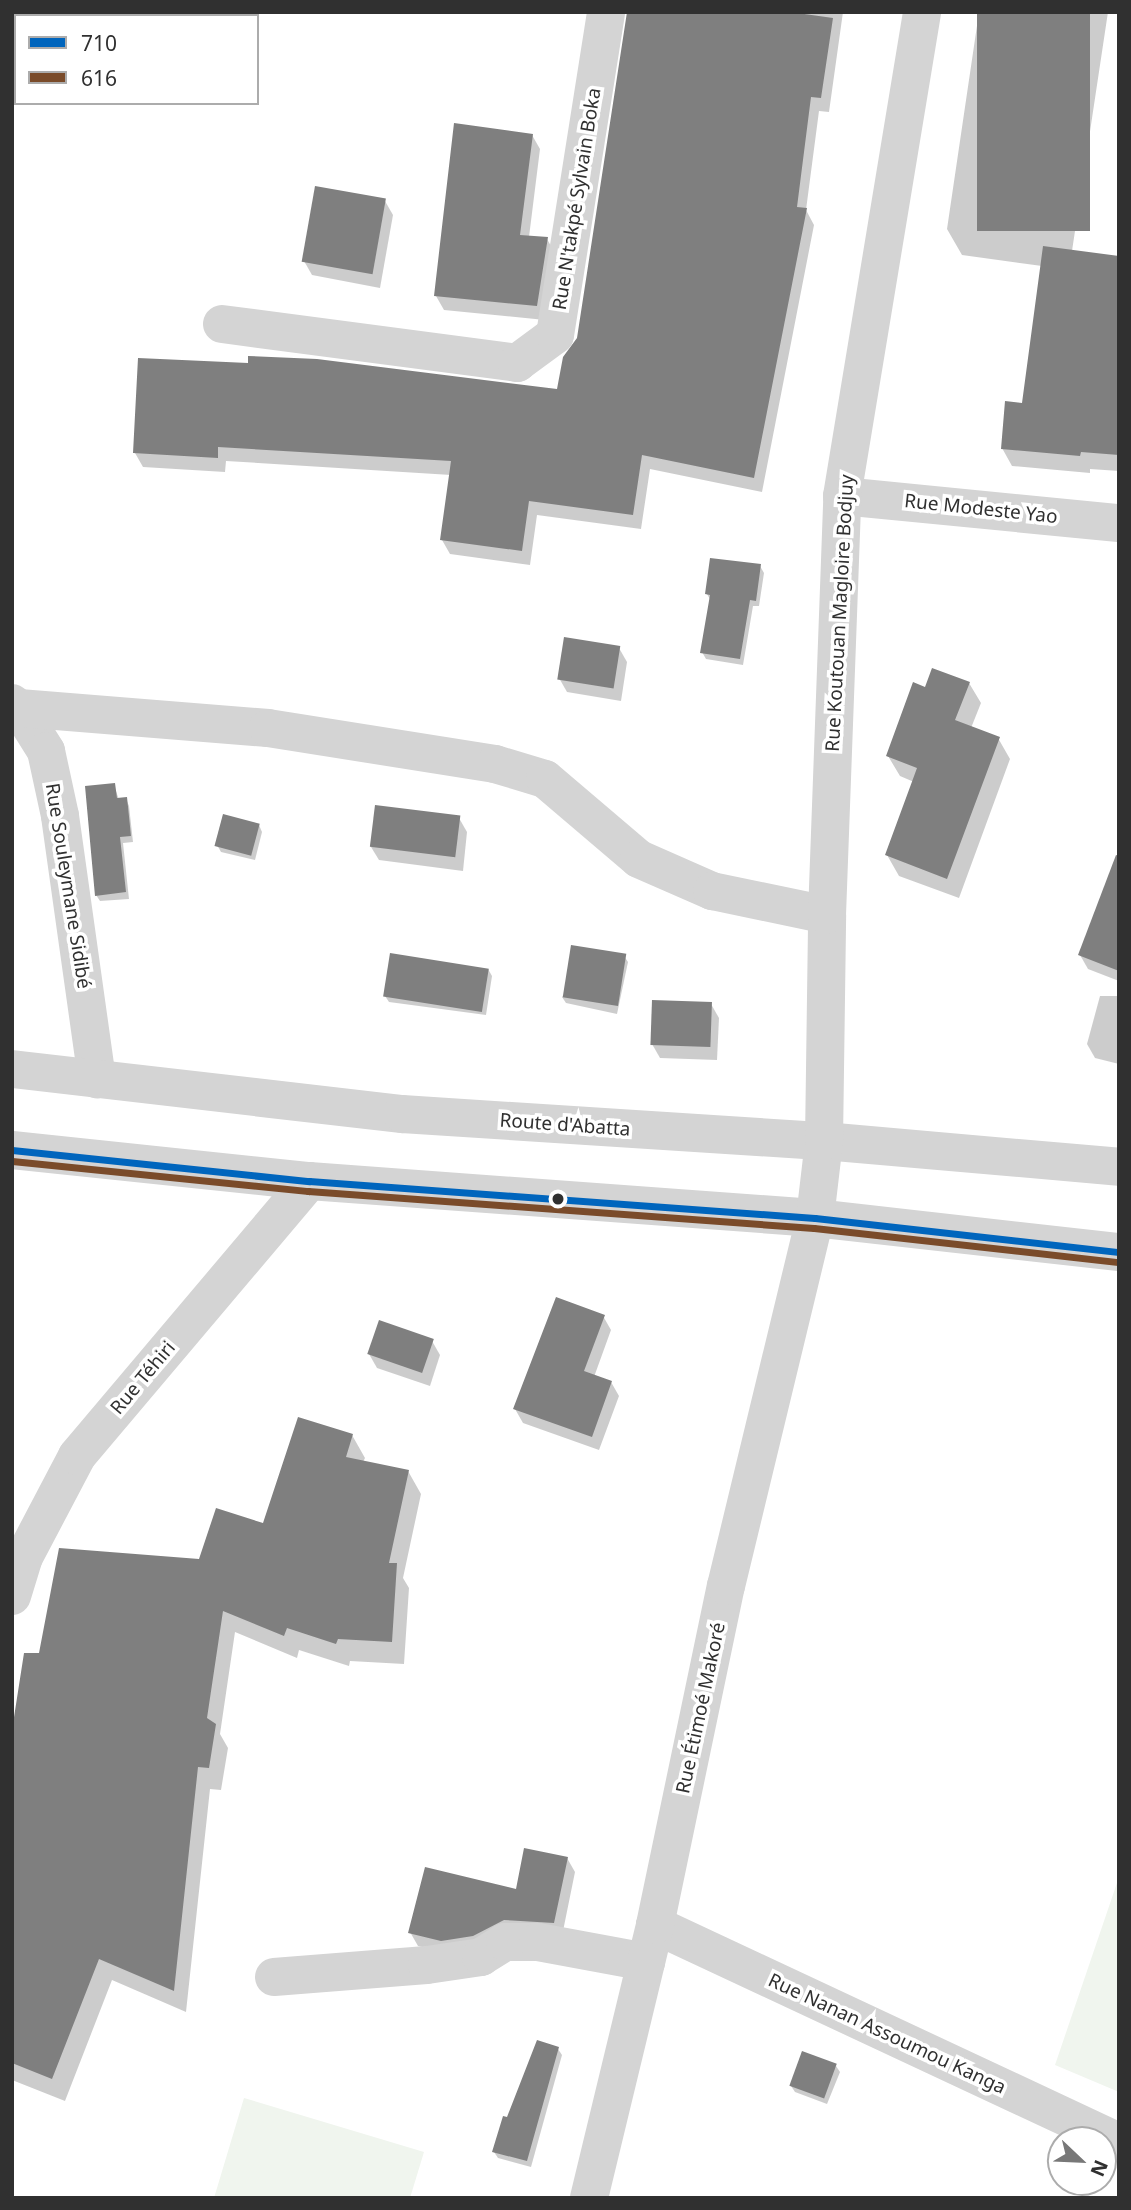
<!DOCTYPE html>
<html>
<head>
<meta charset="utf-8">
<style>
  body { margin:0 }
  #map { position:relative; width:1131px; height:2210px; overflow:hidden; background:#fff; font-family:"Noto Sans",sans-serif }
  div>[style] { position:absolute }
  .green>* { inset:0; background:#f0f5ee }
  .shadow>* { inset:0; background:#0003 }
  .building>* { inset:0; background:#7f7f7f; transform-origin:0 0 }
  .minor>* { height:38px; margin:-19px; padding:0 19px; transform-origin:19px; border-radius:19px; background:#d4d4d4 }
  .bus-1>* { height:7px; margin:-3.5px; padding:0 3.5px; transform-origin:3.5px; border-radius:3.5px; background:#0065bd }
  .bus-2>* { height:7px; margin:-3.5px; padding:0 3.5px; transform-origin:3.5px; border-radius:3.5px; background:#7a4b2a }
  .dots>* { width:19px; height:19px; translate:-50% -50%; box-sizing:border-box; border:4px solid #fff; border-radius:50% }
  span { translate:-50% -50%; white-space:nowrap; text-align:center; line-height:1.15; -webkit-text-stroke:7px #fff; paint-order:stroke }
  .street-label { font-size:19px; color:#303030 }
  .frame { position:absolute; inset:0; border:14px solid #303030; pointer-events:none }
  .legend { position:absolute; left:14px; top:14px; width:245px; height:91px; box-sizing:border-box; background:#fff; border:2px solid #acacac; margin:0; padding:9px 12px; list-style:none; font-size:21px; color:#303030 }
  .legend li { display:flex; align-items:center; gap:14px; height:35px }
  .legend b { width:35px; border:2px solid #acacac }
  .north { position:absolute; left:1047px; top:2126px; width:70px; height:70px; box-sizing:border-box; background:#fff; border:2px solid #acacac; border-radius:50%; rotate:113deg; font-size:19px; font-weight:700; line-height:28px; text-align:center; color:#303030 }
  .north::after { content:''; display:block; margin:auto; width:24px; height:32px; background:#787878; clip-path:polygon(50% 0,100% 100%,50% 72%,0 100%) }
</style>
</head>
<body>
<div id="map">
  <div class="green">
    <i style="clip-path:polygon(1119px 1877px,1119px 2092px,1055px 2065px)"></i>
    <i style="clip-path:polygon(244px 2098px,424px 2152px,410px 2198px,214px 2198px)"></i>
  </div>
  <div class="shadow">
    <i style="clip-path:polygon(631px 12px,843px 12px,829px 112px,819px 111px,806px 210px,814px 225px,762px 492px,650px 469px,641px 529px,537px 515px,530px 565px,450px 554px,442px 540px,451px 475px,226px 461px,225px 472px,143px 467px,135px 453px,559px 391px,578px 339px)"></i>
    <i style="clip-path:polygon(979px 12px,1108px 12px,1072px 251px,1119px 257px,1119px 471px,1090px 469px,1090px 473px,1012px 466px,1002px 448px,1023px 405px,1042px 266px,962px 255px,947px 229px)"></i>
    <i style="clip-path:polygon(532px 135px,540px 149px,529px 237px,547px 239px,555px 253px,545px 320px,444px 310px,436px 296px)"></i>
    <i style="clip-path:polygon(385px 201px,393px 215px,380px 288px,312px 275px,304px 261px)"></i>
    <i style="clip-path:polygon(760px 566px,764px 573px,759px 606px,753px 606px,743px 665px,706px 659px,702px 652px,711px 601px,707px 594px)"></i>
    <i style="clip-path:polygon(619px 648px,627px 662px,621px 701px,567px 692px,559px 678px)"></i>
    <i style="clip-path:polygon(969px 683px,981px 703px,971px 728px,998px 738px,1010px 759px,959px 898px,899px 876px,887px 855px,914px 782px,900px 776px,888px 756px,926px 689px)"></i>
    <i style="clip-path:polygon(114px 785px,119px 800px,126px 799px,129px 806px,133px 842px,123px 843px,129px 899px,100px 901px,96px 895px)"></i>
    <i style="clip-path:polygon(459px 818px,467px 832px,463px 871px,379px 860px,371px 847px)"></i>
    <i style="clip-path:polygon(259px 825px,262px 832px,255px 860px,221px 852px,217px 845px)"></i>
    <i style="clip-path:polygon(1119px 921px,1119px 981px,1088px 969px,1080px 955px)"></i>
    <i style="clip-path:polygon(624px 956px,628px 962px,617px 1014px,566px 1003px,562px 997px)"></i>
    <i style="clip-path:polygon(488px 969px,492px 976px,486px 1015px,389px 1002px,385px 996px)"></i>
    <i style="clip-path:polygon(1100px 996px,1119px 996px,1119px 1064px,1095px 1058px,1087px 1044px)"></i>
    <i style="clip-path:polygon(711px 1004px,719px 1018px,717px 1060px,660px 1058px,652px 1044px)"></i>
    <i style="clip-path:polygon(603px 1316px,611px 1330px,594px 1377px,611px 1382px,619px 1396px,599px 1450px,523px 1423px,515px 1409px)"></i>
    <i style="clip-path:polygon(432px 1341px,440px 1355px,430px 1386px,377px 1368px,369px 1354px)"></i>
    <i style="clip-path:polygon(352px 1435px,365px 1458px,363px 1462px,408px 1471px,421px 1494px,403px 1578px,409px 1588px,404px 1664px,350px 1661px,349px 1666px,299px 1650px,297px 1658px,235px 1632px,220px 1734px,228px 1748px,221px 1790px,210px 1789px,186px 2012px,112px 1980px,65px 2101px,12px 2080px,12px 1794px,41px 1655px,265px 1525px)"></i>
    <i style="clip-path:polygon(567px 1858px,575px 1872px,562px 1936px,450px 1954px,418px 1946px,410px 1932px,517px 1891px)"></i>
    <i style="clip-path:polygon(558px 2049px,562px 2055px,531px 2167px,498px 2158px,494px 2152px,508px 2119px)"></i>
    <i style="clip-path:polygon(836px 2066px,840px 2072px,827px 2104px,795px 2092px,791px 2086px)"></i>
  </div>
  <div class="building">
    <i style="clip-path:polygon(627px 12px,790px 12px,833px 18px,821px 98px,811px 97px,797px 207px,807px 208px,754px 478px,642px 455px,633px 515px,529px 501px,522px 551px,440px 540px,451px 461px,218px 447px,218px 458px,133px 453px,138px 358px,248px 363px,248px 356px,317px 359px,557px 389px,563px 357px,577px 338px)"></i>
    <i style="left:977px;top:12px;width:113px;height:219px"></i>
    <i style="clip-path:polygon(454px 123px,533px 134px,520px 235px,548px 237px,537px 306px,434px 296px)"></i>
    <i style="left:315px;top:186px;width:72px;height:77px;rotate:10deg"></i>
    <i style="clip-path:polygon(1043px 246px,1119px 256px,1119px 455px,1081px 452px,1080px 456px,1001px 449px,1005px 401px,1022px 403px)"></i>
    <i style="clip-path:polygon(710px 558px,761px 564px,756px 601px,750px 600px,740px 659px,700px 653px,710px 595px,705px 594px)"></i>
    <i style="left:564px;top:637px;width:57px;height:43px;rotate:9deg"></i>
    <i style="clip-path:polygon(932px 668px,970px 682px,955px 720px,1000px 737px,947px 879px,885px 855px,917px 768px,886px 756px,913px 682px,925px 687px)"></i>
    <i style="clip-path:polygon(115px 783px,117px 798px,127px 797px,131px 836px,120px 837px,126px 892px,95px 896px,85px 786px)"></i>
    <i style="left:375px;top:805px;width:86px;height:42px;rotate:7deg"></i>
    <i style="left:223px;top:814px;width:38px;height:33px;rotate:15deg"></i>
    <i style="clip-path:polygon(1116px 855px,1119px 856px,1119px 971px,1078px 955px)"></i>
    <i style="left:571px;top:945px;width:56px;height:53px;rotate:9deg"></i>
    <i style="left:390px;top:953px;width:100px;height:44px;rotate:9deg"></i>
    <i style="left:652px;top:1000px;width:60px;height:45px;rotate:2deg"></i>
    <i style="clip-path:polygon(556px 1297px,605px 1315px,584px 1371px,612px 1381px,592px 1437px,513px 1409px)"></i>
    <i style="left:379px;top:1320px;width:58px;height:36px;rotate:19deg"></i>
    <i style="clip-path:polygon(298px 1417px,353px 1434px,346px 1457px,409px 1470px,389px 1563px,397px 1563px,392px 1642px,338px 1639px,336px 1644px,287px 1628px,284px 1636px,223px 1611px,207px 1718px,216px 1724px,209px 1768px,198px 1767px,174px 1991px,99px 1959px,52px 2079px,12px 2063px,12px 1730px,24px 1653px,39px 1653px,59px 1548px,199px 1559px,216px 1508px,263px 1523px)"></i>
    <i style="clip-path:polygon(524px 1848px,568px 1857px,554px 1923px,504px 1920px,473px 1936px,441px 1941px,408px 1933px,425px 1867px,516px 1889px)"></i>
    <i style="clip-path:polygon(537px 2040px,559px 2047px,527px 2161px,492px 2152px,503px 2116px,507px 2117px)"></i>
    <i style="left:802px;top:2051px;width:37px;height:37px;rotate:20deg"></i>
  </div>
  <div class="minor">
    <i style="left:222px;top:324px;width:298px;rotate:7.5deg"></i>
    <i style="left:517px;top:363px;width:47px;rotate:-36.4deg"></i>
    <i style="left:555px;top:335px;width:327px;rotate:-81deg"></i>
    <i style="left:842px;top:496px;width:278px;rotate:5.6deg"></i>
    <i style="left:12px;top:703px;width:9px;rotate:36deg"></i>
    <i style="left:19px;top:708px;width:51px;rotate:57.9deg"></i>
    <i style="left:46px;top:751px;width:66px;rotate:77.8deg"></i>
    <i style="left:60px;top:816px;width:266px;rotate:82deg"></i>
    <i style="left:19px;top:708px;width:250px;rotate:4.6deg"></i>
    <i style="left:268px;top:728px;width:230px;rotate:9deg"></i>
    <i style="left:495px;top:764px;width:52px;rotate:16.7deg"></i>
    <i style="left:545px;top:779px;width:123px;rotate:40.4deg"></i>
    <i style="left:639px;top:859px;width:80px;rotate:23.7deg"></i>
    <i style="left:712px;top:891px;width:117px;rotate:11.8deg"></i>
    <i style="left:12px;top:1069px;width:393px;rotate:6.6deg"></i>
    <i style="left:402px;top:1114px;width:423px;rotate:3.7deg"></i>
    <i style="left:824px;top:1141px;width:296px;rotate:5deg"></i>
    <i style="left:12px;top:1150px;width:299px;rotate:6deg"></i>
    <i style="left:309px;top:1181px;width:507px;rotate:4.18deg"></i>
    <i style="left:815px;top:1218px;width:306px;rotate:6.4deg"></i>
    <i style="left:12px;top:1596px;width:39px;rotate:-73deg"></i>
    <i style="left:23px;top:1559px;width:116px;rotate:-62.3deg"></i>
    <i style="left:77px;top:1456px;width:360px;rotate:-49.8deg"></i>
    <i style="left:655px;top:1925px;width:512px;rotate:25.06deg"></i>
    <i style="left:274px;top:1977px;width:153px;rotate:-4.5deg"></i>
    <i style="left:427px;top:1965px;width:55px;rotate:-8.4deg"></i>
    <i style="left:481px;top:1957px;width:28px;rotate:-32deg"></i>
    <i style="left:505px;top:1942px;width:33px"></i>
    <i style="left:538px;top:1942px;width:110px;rotate:10.5deg"></i>
    <i style="left:589px;top:2198px;width:281px;rotate:-76.4deg"></i>
    <i style="left:655px;top:1925px;width:346px;rotate:-78.2deg"></i>
    <i style="left:726px;top:1586px;width:379px;rotate:-76.4deg"></i>
    <i style="left:815px;top:1218px;width:78px;rotate:-83.3deg"></i>
    <i style="left:824px;top:1141px;width:226px;rotate:-89.2deg"></i>
    <i style="left:827px;top:915px;width:419px;rotate:-87.9deg"></i>
    <i style="left:842px;top:496px;width:491px;rotate:-80.6deg"></i>
  </div>
  <div class="bus-1">
    <i style="left:12px;top:1150px;width:299px;rotate:6deg"></i>
    <i style="left:309px;top:1181px;width:507px;rotate:4.18deg"></i>
    <i style="left:815px;top:1218px;width:306px;rotate:6.4deg"></i>
  </div>
  <div class="bus-2">
    <i style="left:12px;top:1161px;width:298px;rotate:5.8deg"></i>
    <i style="left:308px;top:1191px;width:507px;rotate:4.18deg"></i>
    <i style="left:814px;top:1228px;width:306px;rotate:6.4deg"></i>
  </div>
  <div class="dots">
    <i style="left:558px;top:1199px;background:#303030"></i>
  </div>
  <div class="street-label">
    <span style="left:577px;top:199px;rotate:-81deg">Rue N'takpé Sylvain Boka</span>
    <span style="left:981px;top:509px;rotate:6deg">Rue Modeste Yao</span>
    <span style="left:840px;top:613px;rotate:-87deg">Rue Koutouan Magloire Bodjuy</span>
    <span style="left:68px;top:886px;rotate:81deg">Rue Souleymane Sidibé</span>
    <span style="left:565px;top:1125px;rotate:4deg">Route d'Abatta</span>
    <span style="left:143px;top:1378px;rotate:-50deg">Rue Téhiri</span>
    <span style="left:701px;top:1708px;rotate:-78deg">Rue Étimoé Makoré</span>
    <span style="left:887px;top:2034px;rotate:25deg">Rue Nanan Assoumou Kanga</span>
  </div>
  <div class="frame"></div>
  <ul class="legend">
  <li><b style="height:9px;background:#0065bd"></b>710</li>
  <li><b style="height:9px;background:#7a4b2a"></b>616</li>
  </ul>
  <div class="north">N</div>
</div>
</body>
</html>
